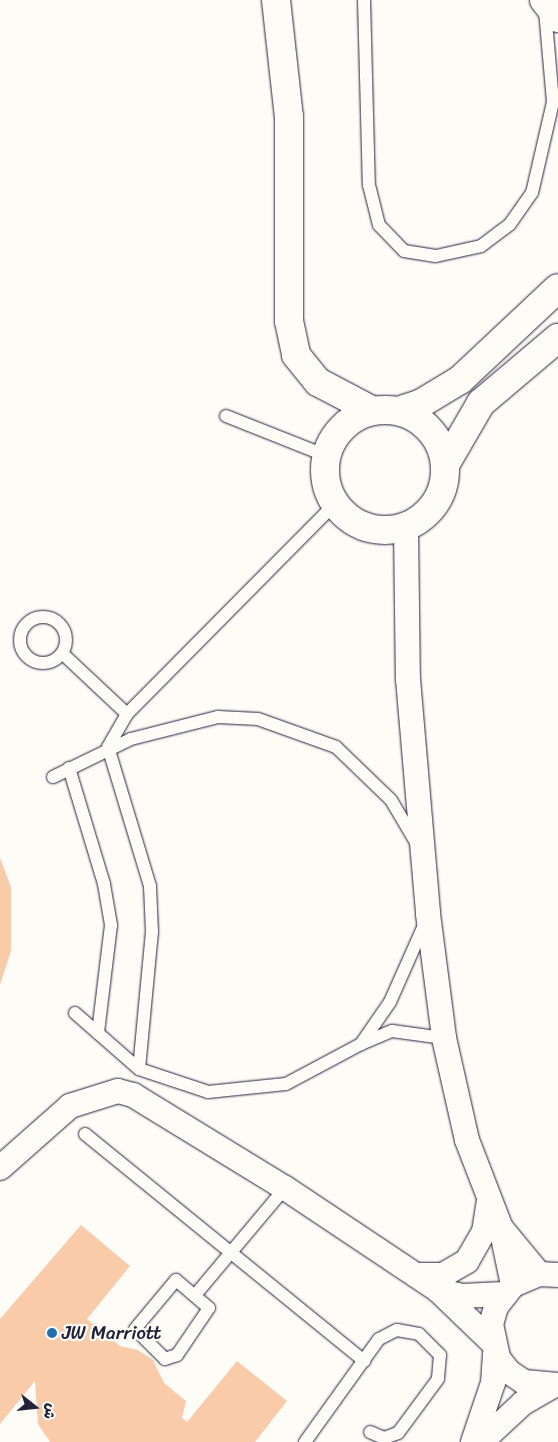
<!DOCTYPE html>
<html>
<head>
<meta charset="utf-8">
<style>
  body { margin:0 }
  #map { position:relative; width:558px; height:1442px; overflow:hidden; background:#fdfcf7; font-family:Sriracha,"Playpen Sans Arabic",sans-serif }
  div>[style] { position:absolute }
  .building>* { inset:0; background:#facba9 }
  .roads { filter:drop-shadow(0 0 1px #22223b) drop-shadow(0 0 1px #22223b) }
  .service>* { height:12px; margin:-6px; padding:0 6px; transform-origin:6px; border-radius:6px; background:#fdfcf7 }
  .service>.ring { margin:-6px; padding:0; box-sizing:content-box; background:none; border:12px solid #fdfcf7; border-radius:50% }
  .minor>* { height:24px; margin:-12px; padding:0 12px; transform-origin:12px; border-radius:12px; background:#fdfcf7 }
  .tertiary>* { height:28px; margin:-14px; padding:0 14px; transform-origin:14px; border-radius:14px; background:#fdfcf7 }
  .tertiary>.ring { margin:-14px; padding:0; box-sizing:content-box; background:none; border:28px solid #fdfcf7; border-radius:50% }
  .dots>* { width:14px; height:14px; translate:-50% -50%; box-sizing:border-box; border:2px solid #fdfcf7; border-radius:50% }
  span { translate:-50% -50%; white-space:nowrap; text-align:center; line-height:1.15; -webkit-text-stroke:4.5px #fdfcf7; paint-order:stroke }
  .poi-label { font-size:19px; color:#22223b }
  .left { translate:0 -50%; text-align:left }
  .north { position:absolute; left:10px; top:1382px; width:50px; height:50px; -webkit-text-stroke:4px #fdfcf7; paint-order:stroke; rotate:106deg; font-size:14px; font-weight:700; line-height:20px; text-align:center; color:#22223b }
  .north::after { content:''; display:block; margin:auto; width:18px; height:22px; background:#22223b; clip-path:polygon(50% 0,100% 100%,50% 72%,0 100%) }
</style>
</head>
<body>
<div id="map">
  <div class="building">
    <i style="clip-path:polygon(0 858px,11px 887px,11px 951px,0 985px)"></i>
    <i style="clip-path:polygon(81px 1225px,130px 1266px,87px 1319px,120px 1346px,138px 1350px,153px 1360px,164px 1383px,186px 1401px,182px 1418px,187px 1422px,237px 1361px,287px 1401px,255px 1442px,50px 1442px,38px 1424px,35px 1381px,0 1424px,0 1319px)"></i>
  </div>
  <div class="roads">
    <div class="service">
      <i style="left:364px;top:0;width:185px;rotate:88.5deg"></i>
      <i style="left:369px;top:185px;width:41px;rotate:76deg"></i>
      <i style="left:379px;top:225px;width:36px;rotate:46deg"></i>
      <i style="left:404px;top:251px;width:32px;rotate:9deg"></i>
      <i style="left:436px;top:256px;width:46px;rotate:-12.5deg"></i>
      <i style="left:481px;top:246px;width:36px;rotate:-37deg"></i>
      <i style="left:510px;top:224px;width:38px;rotate:-55deg"></i>
      <i style="left:532px;top:193px;width:93px;rotate:-77deg"></i>
      <i style="left:553px;top:102px;width:92px;rotate:-95deg"></i>
      <i style="left:226px;top:416px;width:109px;rotate:21.6deg"></i>
      <i class="ring" style="left:20px;top:617px;width:34px;height:34px"></i>
      <i style="left:63px;top:654px;width:88px;rotate:43.2deg"></i>
      <i style="left:69px;top:768px;width:121px;rotate:73.2deg"></i>
      <i style="left:104px;top:884px;width:42px;rotate:80.3deg"></i>
      <i style="left:111px;top:925px;width:109px;rotate:96.9deg"></i>
      <i style="left:53px;top:777px;width:87px;rotate:-26deg"></i>
      <i style="left:131px;top:739px;width:90px;rotate:-14.2deg"></i>
      <i style="left:218px;top:717px;width:40px;rotate:2.9deg"></i>
      <i style="left:258px;top:719px;width:83px;rotate:19.7deg"></i>
      <i style="left:336px;top:747px;width:76px;rotate:43.9deg"></i>
      <i style="left:391px;top:800px;width:51px;rotate:59.4deg"></i>
      <i style="left:75px;top:1013px;width:85px;rotate:41.2deg"></i>
      <i style="left:139px;top:1069px;width:73px;rotate:18.4deg"></i>
      <i style="left:208px;top:1092px;width:78px;rotate:-5.9deg"></i>
      <i style="left:286px;top:1084px;width:85px;rotate:-28.1deg"></i>
      <i style="left:361px;top:1044px;width:51px;rotate:-55.4deg"></i>
      <i style="left:390px;top:1002px;width:86px;rotate:-66.1deg"></i>
      <i style="left:361px;top:1044px;width:34px;rotate:-23deg"></i>
      <i style="left:392px;top:1031px;width:52px;rotate:7.7deg"></i>
      <i style="left:139px;top:1069px;width:138px;rotate:-84.6deg"></i>
      <i style="left:152px;top:932px;width:46px;rotate:-92.5deg"></i>
      <i style="left:150px;top:886px;width:145px;rotate:-106.8deg"></i>
      <i style="left:108px;top:747px;width:38px;rotate:-60deg"></i>
      <i style="left:127px;top:714px;width:296px;rotate:-45.3deg"></i>
      <i style="left:85px;top:1134px;width:360px;rotate:39.1deg"></i>
      <i style="left:176px;top:1280px;width:43px;rotate:40.3deg"></i>
      <i style="left:209px;top:1308px;width:57px;rotate:124.2deg"></i>
      <i style="left:177px;top:1355px;width:13px;rotate:162deg"></i>
      <i style="left:165px;top:1359px;width:42px;rotate:-135deg"></i>
      <i style="left:135px;top:1329px;width:64px;rotate:-50.1deg"></i>
      <i style="left:196px;top:1294px;width:138px;rotate:-50deg"></i>
      <i style="left:305px;top:1442px;width:127px;rotate:-54.3deg"></i>
      <i style="left:379px;top:1339px;width:20px;rotate:-27deg"></i>
      <i style="left:397px;top:1330px;width:22px;rotate:10deg"></i>
      <i style="left:419px;top:1334px;width:30px;rotate:45deg"></i>
      <i style="left:440px;top:1355px;width:24px;rotate:95deg"></i>
      <i style="left:438px;top:1379px;width:67px;rotate:126.5deg"></i>
      <i style="left:398px;top:1433px;width:15px;rotate:160deg"></i>
      <i style="left:384px;top:1438px;width:15px;rotate:-157deg"></i>
    </div>
    <div class="minor">
      <i style="left:406px;top:526px;width:153px;rotate:89.3deg"></i>
      <i style="left:408px;top:679px;width:236px;rotate:85.1deg"></i>
      <i style="left:428px;top:914px;width:125px;rotate:82.6deg"></i>
      <i style="left:444px;top:1038px;width:105px;rotate:77.3deg"></i>
      <i style="left:467px;top:1140px;width:94px;rotate:68.9deg"></i>
      <i style="left:501px;top:1228px;width:58px;rotate:78.1deg"></i>
      <i style="left:0;top:1168px;width:94px;rotate:-41.5deg"></i>
      <i style="left:70px;top:1106px;width:50px;rotate:-17.4deg"></i>
      <i style="left:118px;top:1091px;width:16px;rotate:15deg"></i>
      <i style="left:133px;top:1095px;width:178px;rotate:31.5deg"></i>
      <i style="left:285px;top:1188px;width:184px;rotate:33.7deg"></i>
      <i style="left:438px;top:1290px;width:75px;rotate:43.9deg"></i>
      <i style="left:501px;top:1228px;width:60px;rotate:50.4deg"></i>
      <i style="left:416px;top:1275px;width:27px"></i>
      <i style="left:443px;top:1275px;width:28px;rotate:-30deg"></i>
      <i style="left:467px;top:1261px;width:34px;rotate:-60deg"></i>
      <i style="left:484px;top:1232px;width:32px;rotate:-81deg"></i>
      <i style="left:558px;top:1275px;width:19px;rotate:-177deg"></i>
      <i style="left:539px;top:1274px;width:28px;rotate:157deg"></i>
      <i style="left:513px;top:1285px;width:28px;rotate:128deg"></i>
      <i style="left:496px;top:1307px;width:18px;rotate:106deg"></i>
      <i style="left:491px;top:1324px;width:35px;rotate:78deg"></i>
      <i style="left:498px;top:1358px;width:18px;rotate:52deg"></i>
      <i style="left:509px;top:1372px;width:18px;rotate:34deg"></i>
      <i style="left:524px;top:1382px;width:34px;rotate:5deg"></i>
      <i style="left:438px;top:1290px;width:25px;rotate:14deg"></i>
      <i style="left:462px;top:1296px;width:42px;rotate:-2.7deg"></i>
      <i style="left:473px;top:1442px;width:62px;rotate:-71.3deg"></i>
      <i style="left:493px;top:1383px;width:31px;rotate:-86deg"></i>
      <i style="left:481px;top:1442px;width:57px;rotate:-42.9deg"></i>
      <i style="left:523px;top:1403px;width:36px;rotate:-30deg"></i>
    </div>
    <div class="tertiary">
      <i style="left:276px;top:0;width:118px;rotate:83.7deg"></i>
      <i style="left:289px;top:117px;width:204px;rotate:90deg"></i>
      <i style="left:289px;top:321px;width:35px;rotate:78deg"></i>
      <i style="left:296px;top:355px;width:35px;rotate:51deg"></i>
      <i style="left:318px;top:382px;width:62px;rotate:27.8deg"></i>
      <i style="left:544px;top:0;width:23px;rotate:52deg"></i>
      <i class="ring" style="left:325px;top:410px;width:92px;height:92px"></i>
      <i style="left:398px;top:411px;width:23px;rotate:-18deg"></i>
      <i style="left:420px;top:404px;width:47px;rotate:-31deg"></i>
      <i style="left:460px;top:380px;width:134px;rotate:-43.2deg"></i>
      <i style="left:445px;top:465px;width:72px;rotate:-59.9deg"></i>
      <i style="left:481px;top:403px;width:101px;rotate:-40.2deg"></i>
    </div>
  </div>
  <div class="dots">
    <i style="left:52px;top:1333px;background:#1f6fb2"></i>
  </div>
  <div class="poi-label">
    <span class="left" style="left:62px;top:1333px">JW Marriott</span>
  </div>
  <div class="north">ش</div>
</div>
</body>
</html>
